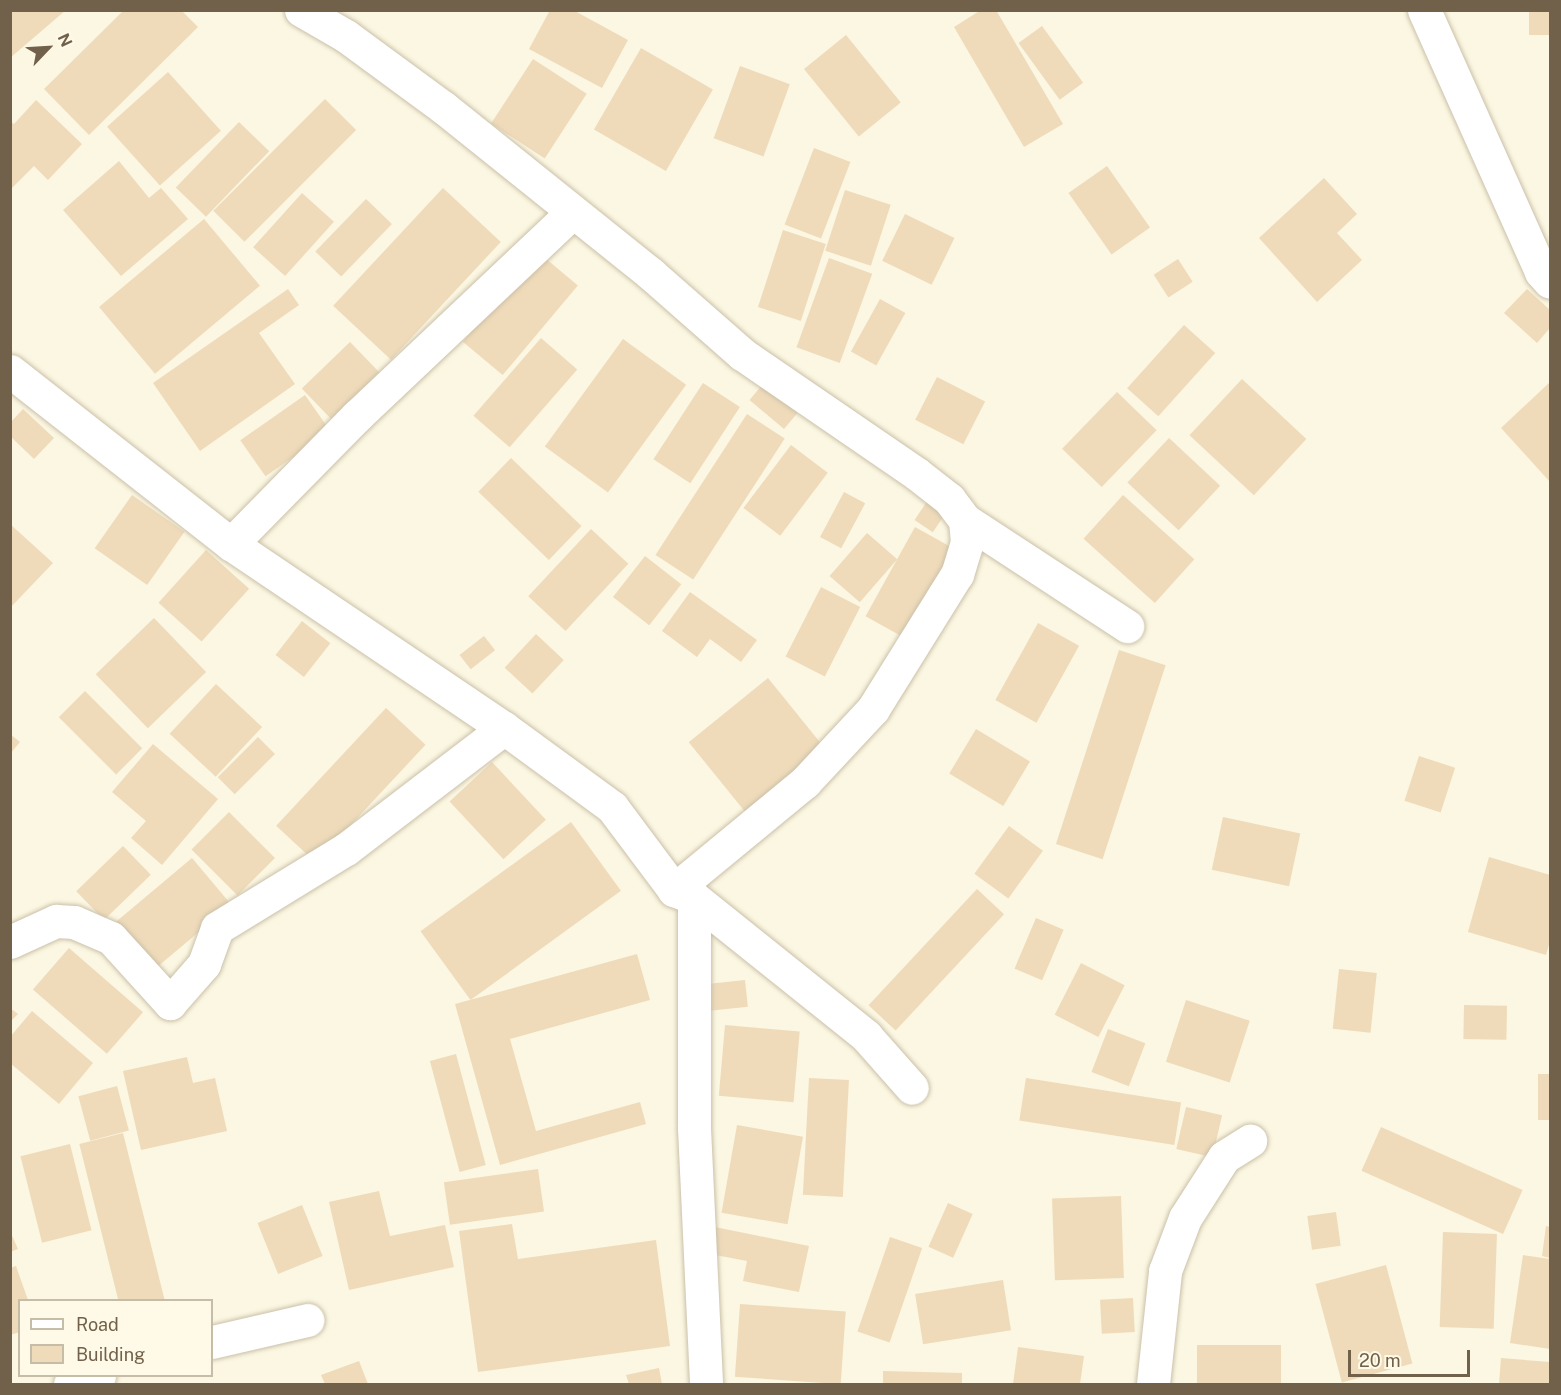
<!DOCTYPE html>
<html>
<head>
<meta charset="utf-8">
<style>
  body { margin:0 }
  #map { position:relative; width:1561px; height:1395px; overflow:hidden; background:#fbf7e2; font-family:"Public Sans",sans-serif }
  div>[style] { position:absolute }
  .building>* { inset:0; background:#efdbba; transform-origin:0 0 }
  .roads { filter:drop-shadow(0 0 2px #cbc0a9) drop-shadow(0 0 2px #cbc0a9) }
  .minor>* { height:33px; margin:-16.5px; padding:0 16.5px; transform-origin:16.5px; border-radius:16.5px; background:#fff }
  span { translate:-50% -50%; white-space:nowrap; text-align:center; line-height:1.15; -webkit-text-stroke:5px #fefae7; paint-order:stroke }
  .frame { position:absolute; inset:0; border:12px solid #71614a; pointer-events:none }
  .legend { position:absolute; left:18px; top:1299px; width:195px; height:78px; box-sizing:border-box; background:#fefae7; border:2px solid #c6bda8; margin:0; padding:8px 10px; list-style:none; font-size:18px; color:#71614a }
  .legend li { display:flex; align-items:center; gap:12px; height:30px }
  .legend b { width:30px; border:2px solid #c6bda8 }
  .north { position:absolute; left:18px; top:18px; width:60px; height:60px; -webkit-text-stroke:4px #fefae7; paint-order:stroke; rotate:65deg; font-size:16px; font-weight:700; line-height:24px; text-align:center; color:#71614a }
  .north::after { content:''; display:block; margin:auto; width:21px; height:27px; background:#71614a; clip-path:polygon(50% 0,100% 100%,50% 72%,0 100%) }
  .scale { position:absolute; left:1348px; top:1350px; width:122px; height:27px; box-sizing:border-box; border:3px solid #71614a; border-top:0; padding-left:8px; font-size:18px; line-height:21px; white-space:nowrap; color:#71614a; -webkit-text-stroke:4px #fefae7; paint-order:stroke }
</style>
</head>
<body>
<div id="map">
  <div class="building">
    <i style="clip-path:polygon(10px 10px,66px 10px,10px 58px)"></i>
    <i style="clip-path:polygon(124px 10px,181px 10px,198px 27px,89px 135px,44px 89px)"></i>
    <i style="clip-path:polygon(550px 10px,573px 10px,628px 40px,602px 88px,529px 49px)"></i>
    <i style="clip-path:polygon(981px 10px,996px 10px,1063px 124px,1024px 147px,954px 27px)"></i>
    <i style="left:1529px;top:10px;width:21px;height:25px"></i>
    <i style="left:1042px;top:26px;width:70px;height:29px;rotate:54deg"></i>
    <i style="left:846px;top:35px;width:87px;height:54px;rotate:51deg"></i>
    <i style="left:641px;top:48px;width:83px;height:94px;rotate:30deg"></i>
    <i style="left:533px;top:59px;width:64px;height:77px;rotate:33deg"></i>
    <i style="left:740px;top:66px;width:53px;height:77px;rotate:20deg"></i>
    <i style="left:168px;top:72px;width:79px;height:82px;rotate:48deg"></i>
    <i style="left:325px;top:99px;width:44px;height:158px;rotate:45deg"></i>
    <i style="clip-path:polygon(36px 100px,82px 144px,48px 180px,34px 166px,10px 190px,10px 121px,14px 124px)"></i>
    <i style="left:239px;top:122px;width:42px;height:91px;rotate:44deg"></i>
    <i style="left:814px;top:148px;width:39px;height:82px;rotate:21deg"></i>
    <i style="clip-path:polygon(119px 161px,149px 198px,161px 188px,188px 219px,121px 276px,63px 210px)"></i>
    <i style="left:1107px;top:166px;width:75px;height:47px;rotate:55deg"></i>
    <i style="clip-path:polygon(1324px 178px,1357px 214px,1337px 233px,1362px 260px,1317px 302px,1259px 238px)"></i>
    <i style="left:443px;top:188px;width:79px;height:161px;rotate:43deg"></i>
    <i style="left:845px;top:190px;width:48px;height:64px;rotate:18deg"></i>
    <i style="left:302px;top:193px;width:43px;height:73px;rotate:42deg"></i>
    <i style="left:366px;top:199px;width:36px;height:73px;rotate:44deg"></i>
    <i style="left:905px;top:214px;width:55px;height:52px;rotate:26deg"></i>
    <i style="left:204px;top:219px;width:87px;height:137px;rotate:50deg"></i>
    <i style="left:783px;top:230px;width:45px;height:81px;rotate:18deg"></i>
    <i style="left:538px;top:252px;width:52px;height:117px;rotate:40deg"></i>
    <i style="left:829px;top:258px;width:46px;height:95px;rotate:20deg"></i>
    <i style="left:1178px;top:259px;width:27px;height:29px;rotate:57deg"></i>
    <i style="clip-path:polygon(288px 289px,299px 305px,259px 333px,295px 384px,200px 451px,153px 383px)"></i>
    <i style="clip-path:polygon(1527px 289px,1550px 310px,1550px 328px,1537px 343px,1504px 313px)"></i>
    <i style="left:880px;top:299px;width:29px;height:60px;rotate:29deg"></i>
    <i style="left:1184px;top:325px;width:42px;height:85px;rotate:42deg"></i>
    <i style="left:541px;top:338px;width:48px;height:103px;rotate:41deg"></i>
    <i style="left:623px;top:339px;width:78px;height:133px;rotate:36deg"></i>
    <i style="left:350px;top:342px;width:42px;height:67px;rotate:46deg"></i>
    <i style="left:937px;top:377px;width:54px;height:48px;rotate:27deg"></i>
    <i style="left:1242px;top:379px;width:88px;height:77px;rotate:43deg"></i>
    <i style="clip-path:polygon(1550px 382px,1550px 482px,1501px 428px)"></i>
    <i style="left:703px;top:383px;width:44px;height:91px;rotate:33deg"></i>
    <i style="left:763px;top:384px;width:45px;height:21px;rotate:40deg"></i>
    <i style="left:1117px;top:392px;width:55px;height:79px;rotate:44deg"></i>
    <i style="left:305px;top:395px;width:44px;height:79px;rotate:55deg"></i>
    <i style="clip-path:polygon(23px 409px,54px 438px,34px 459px,10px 436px,10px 423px)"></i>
    <i style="left:747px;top:414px;width:45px;height:168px;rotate:33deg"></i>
    <i style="left:1169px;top:438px;width:70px;height:61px;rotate:43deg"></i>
    <i style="left:791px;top:445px;width:46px;height:79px;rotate:37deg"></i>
    <i style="left:511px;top:458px;width:98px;height:47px;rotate:44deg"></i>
    <i style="left:844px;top:492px;width:24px;height:51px;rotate:28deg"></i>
    <i style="left:132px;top:495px;width:64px;height:65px;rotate:35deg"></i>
    <i style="left:1123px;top:495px;width:96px;height:59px;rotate:42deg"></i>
    <i style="left:928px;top:500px;width:22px;height:24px;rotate:34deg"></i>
    <i style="clip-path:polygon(10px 524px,53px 563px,10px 608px)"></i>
    <i style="left:915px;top:527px;width:55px;height:102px;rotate:29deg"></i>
    <i style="left:591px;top:529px;width:51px;height:92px;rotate:43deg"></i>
    <i style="left:867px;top:533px;width:40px;height:57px;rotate:41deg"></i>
    <i style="left:206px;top:550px;width:58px;height:71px;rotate:42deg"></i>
    <i style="left:645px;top:556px;width:46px;height:52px;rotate:38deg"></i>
    <i style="left:821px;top:587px;width:44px;height:78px;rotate:27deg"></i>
    <i style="clip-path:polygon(690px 592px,757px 640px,741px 662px,710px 639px,697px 657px,662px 631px)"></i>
    <i style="left:154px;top:618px;width:75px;height:81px;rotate:46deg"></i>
    <i style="left:302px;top:621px;width:36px;height:43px;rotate:38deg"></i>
    <i style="left:1038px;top:623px;width:47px;height:88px;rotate:29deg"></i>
    <i style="left:536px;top:634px;width:38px;height:46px;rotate:43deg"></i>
    <i style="left:484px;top:636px;width:18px;height:31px;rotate:52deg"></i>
    <i style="left:1119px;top:650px;width:49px;height:204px;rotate:18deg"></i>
    <i style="left:768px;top:678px;width:97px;height:102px;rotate:51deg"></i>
    <i style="left:216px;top:684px;width:63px;height:68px;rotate:43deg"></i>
    <i style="left:85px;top:691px;width:81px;height:37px;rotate:45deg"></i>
    <i style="left:386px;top:708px;width:54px;height:161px;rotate:43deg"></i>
    <i style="left:976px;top:729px;width:63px;height:52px;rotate:31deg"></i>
    <i style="clip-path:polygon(10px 734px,20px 742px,10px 754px)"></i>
    <i style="left:258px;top:737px;width:24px;height:57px;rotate:45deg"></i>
    <i style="clip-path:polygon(153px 744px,218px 799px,162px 865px,131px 838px,146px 821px,112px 792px)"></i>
    <i style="left:1419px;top:756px;width:38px;height:47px;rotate:18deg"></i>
    <i style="left:492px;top:762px;width:79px;height:58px;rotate:47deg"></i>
    <i style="left:229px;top:812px;width:65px;height:53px;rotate:45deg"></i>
    <i style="left:1223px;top:817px;width:79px;height:54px;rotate:12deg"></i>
    <i style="left:571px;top:822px;width:85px;height:186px;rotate:54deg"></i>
    <i style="left:1009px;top:826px;width:42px;height:59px;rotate:36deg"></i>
    <i style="left:123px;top:846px;width:40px;height:65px;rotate:46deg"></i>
    <i style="clip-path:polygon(1489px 857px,1550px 875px,1550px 941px,1546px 955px,1468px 932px)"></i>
    <i style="left:192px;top:858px;width:61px;height:101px;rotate:50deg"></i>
    <i style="left:977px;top:889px;width:37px;height:159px;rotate:43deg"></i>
    <i style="left:1036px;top:918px;width:30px;height:55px;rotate:23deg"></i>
    <i style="left:69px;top:948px;width:98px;height:55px;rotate:41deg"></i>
    <i style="clip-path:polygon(637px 954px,650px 1000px,510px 1039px,536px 1131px,640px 1102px,646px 1124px,500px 1165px,455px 1004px)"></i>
    <i style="left:1081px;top:963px;width:49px;height:58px;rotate:27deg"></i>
    <i style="left:1339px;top:969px;width:38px;height:60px;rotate:6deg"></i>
    <i style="left:745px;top:980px;width:27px;height:38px;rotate:84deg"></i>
    <i style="left:1186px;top:1000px;width:67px;height:65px;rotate:18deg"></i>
    <i style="left:1464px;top:1005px;width:43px;height:34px;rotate:1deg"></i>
    <i style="clip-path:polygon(10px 1008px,18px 1014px,10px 1022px)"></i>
    <i style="clip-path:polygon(32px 1011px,93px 1063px,59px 1104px,10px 1063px,10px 1037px)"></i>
    <i style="left:725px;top:1025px;width:75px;height:71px;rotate:5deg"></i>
    <i style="left:1108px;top:1029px;width:40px;height:46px;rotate:21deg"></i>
    <i style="left:456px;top:1054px;width:115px;height:27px;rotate:75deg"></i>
    <i style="clip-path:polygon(187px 1057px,193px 1083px,215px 1078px,227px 1131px,141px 1150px,123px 1071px)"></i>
    <i style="left:1538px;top:1074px;width:12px;height:46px"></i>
    <i style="left:809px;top:1078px;width:40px;height:117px;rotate:3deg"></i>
    <i style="left:1026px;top:1078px;width:157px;height:43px;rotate:9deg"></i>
    <i style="left:117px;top:1086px;width:46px;height:40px;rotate:75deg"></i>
    <i style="left:1186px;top:1107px;width:37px;height:43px;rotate:13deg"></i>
    <i style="left:737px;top:1125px;width:67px;height:89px;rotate:10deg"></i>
    <i style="left:1381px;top:1127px;width:155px;height:48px;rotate:24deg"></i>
    <i style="left:123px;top:1133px;width:172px;height:45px;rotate:76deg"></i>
    <i style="left:70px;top:1144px;width:89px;height:51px;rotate:76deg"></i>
    <i style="left:538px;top:1169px;width:43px;height:95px;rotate:82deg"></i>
    <i style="clip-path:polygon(379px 1191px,390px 1236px,445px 1225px,454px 1267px,349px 1290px,329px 1202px)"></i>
    <i style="left:1121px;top:1196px;width:82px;height:69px;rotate:88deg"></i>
    <i style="left:948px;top:1203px;width:27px;height:48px;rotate:24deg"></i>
    <i style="left:302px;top:1205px;width:55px;height:48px;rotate:68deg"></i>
    <i style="left:1336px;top:1212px;width:34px;height:29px;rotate:82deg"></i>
    <i style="clip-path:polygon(512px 1224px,518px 1259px,656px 1240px,670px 1346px,478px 1372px,459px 1231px)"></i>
    <i style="clip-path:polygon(1546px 1226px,1550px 1227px,1550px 1258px,1542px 1256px)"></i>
    <i style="clip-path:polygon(715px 1227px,809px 1246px,799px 1292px,743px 1281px,747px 1261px,710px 1254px)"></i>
    <i style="clip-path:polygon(10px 1231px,18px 1249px,10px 1252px)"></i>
    <i style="left:1443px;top:1232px;width:54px;height:95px;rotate:2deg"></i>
    <i style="left:890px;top:1237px;width:34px;height:100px;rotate:19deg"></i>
    <i style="clip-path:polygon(1523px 1255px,1550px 1259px,1550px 1349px,1510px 1343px)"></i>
    <i style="left:1386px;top:1265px;width:102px;height:73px;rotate:75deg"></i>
    <i style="clip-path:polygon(16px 1266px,28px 1300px,20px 1300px,20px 1332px,10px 1335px,10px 1268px)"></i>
    <i style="left:1003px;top:1280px;width:51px;height:89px;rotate:81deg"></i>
    <i style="left:1133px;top:1298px;width:34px;height:33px;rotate:87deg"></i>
    <i style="left:740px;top:1304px;width:106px;height:73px;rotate:4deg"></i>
    <i style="left:1197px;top:1345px;width:84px;height:39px"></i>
    <i style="clip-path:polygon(1018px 1347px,1084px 1356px,1080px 1384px,1013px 1384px)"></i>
    <i style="clip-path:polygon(1501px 1358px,1550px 1362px,1550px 1384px,1499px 1384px)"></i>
    <i style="clip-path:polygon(359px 1361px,368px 1384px,325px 1384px,321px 1375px)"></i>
    <i style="clip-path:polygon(659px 1368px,662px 1384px,629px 1384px,626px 1375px)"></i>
    <i style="clip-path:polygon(883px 1371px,962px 1373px,962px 1384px,883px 1384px)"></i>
  </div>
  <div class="roads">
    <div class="minor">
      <i style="left:301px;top:10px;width:52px;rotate:30deg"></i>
      <i style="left:346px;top:36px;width:122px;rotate:36.3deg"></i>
      <i style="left:444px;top:108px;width:265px;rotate:38.7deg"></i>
      <i style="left:651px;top:274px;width:121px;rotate:41.3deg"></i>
      <i style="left:742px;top:354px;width:212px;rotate:34.4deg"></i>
      <i style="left:917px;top:474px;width:41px;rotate:38deg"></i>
      <i style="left:949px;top:499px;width:26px;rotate:53deg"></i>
      <i style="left:965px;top:520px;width:22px;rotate:85deg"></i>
      <i style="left:967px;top:542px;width:34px;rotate:107deg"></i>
      <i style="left:957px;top:574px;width:159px;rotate:121.9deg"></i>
      <i style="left:873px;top:709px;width:100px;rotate:133deg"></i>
      <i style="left:805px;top:782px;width:170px;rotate:140.5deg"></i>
      <i style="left:1424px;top:10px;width:287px;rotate:65.9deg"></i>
      <i style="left:1541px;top:272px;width:13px;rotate:48deg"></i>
      <i style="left:10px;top:371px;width:281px;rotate:38.1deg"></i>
      <i style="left:231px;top:544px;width:329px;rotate:34deg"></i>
      <i style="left:504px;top:728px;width:134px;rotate:36.2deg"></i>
      <i style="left:612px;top:807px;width:104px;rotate:53.2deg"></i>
      <i style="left:674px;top:890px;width:22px;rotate:22deg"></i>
      <i style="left:694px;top:898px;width:221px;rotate:38.7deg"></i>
      <i style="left:866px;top:1036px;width:69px;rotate:48.5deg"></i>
      <i style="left:965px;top:520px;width:194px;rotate:33.2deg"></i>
      <i style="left:231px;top:544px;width:180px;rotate:-45.5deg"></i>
      <i style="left:357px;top:416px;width:297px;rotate:-43.4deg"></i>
      <i style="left:694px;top:898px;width:230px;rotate:90deg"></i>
      <i style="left:694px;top:1128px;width:256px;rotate:87.3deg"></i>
      <i style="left:10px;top:942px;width:51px;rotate:-24.5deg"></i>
      <i style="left:56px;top:921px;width:18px;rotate:3deg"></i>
      <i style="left:74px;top:922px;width:40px;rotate:23.4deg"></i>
      <i style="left:111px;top:938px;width:88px;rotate:47.8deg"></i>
      <i style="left:170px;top:1003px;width:52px;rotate:-48.9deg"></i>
      <i style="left:204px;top:964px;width:38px;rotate:-70deg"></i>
      <i style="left:217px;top:928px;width:151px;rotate:-31.5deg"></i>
      <i style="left:346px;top:849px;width:199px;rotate:-37.4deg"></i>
      <i style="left:212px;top:1342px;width:98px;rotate:-13deg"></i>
      <i style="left:70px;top:1384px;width:30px;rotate:-15deg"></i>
      <i style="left:1153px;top:1384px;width:114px;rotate:-83.9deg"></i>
      <i style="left:1165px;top:1271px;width:57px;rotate:-69.3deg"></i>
      <i style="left:1185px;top:1218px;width:72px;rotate:-57.4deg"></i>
      <i style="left:1224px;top:1157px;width:31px;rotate:-32deg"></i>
    </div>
  </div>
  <div class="frame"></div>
  <ul class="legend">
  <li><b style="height:8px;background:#fff"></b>Road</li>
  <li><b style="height:16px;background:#efdbba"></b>Building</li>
  </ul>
  <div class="north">N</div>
  <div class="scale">20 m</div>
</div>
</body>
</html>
